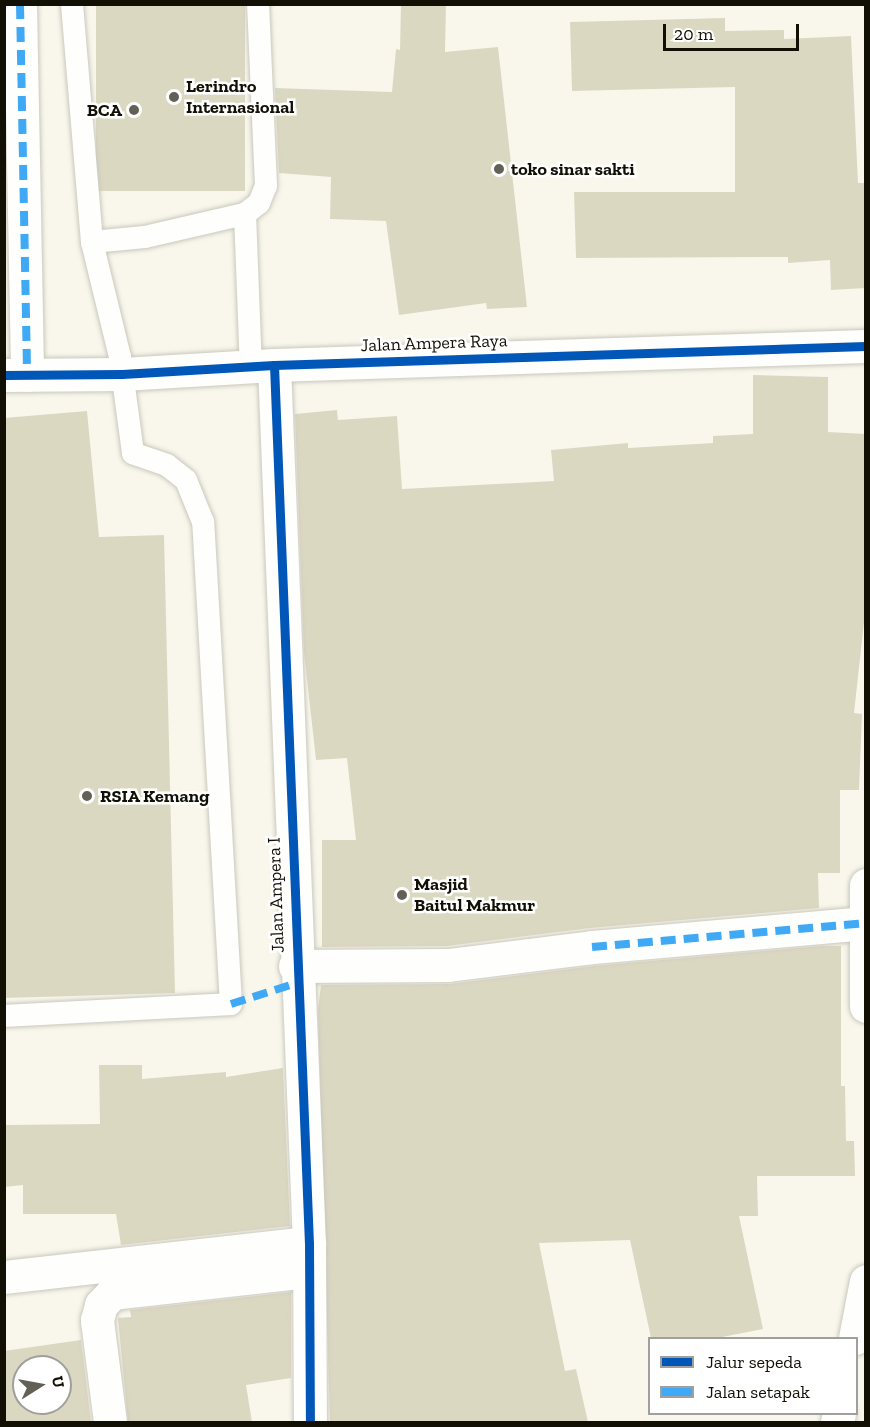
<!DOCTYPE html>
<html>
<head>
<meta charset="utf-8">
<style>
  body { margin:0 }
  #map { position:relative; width:870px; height:1427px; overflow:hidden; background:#f9f7ec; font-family:"Zilla Slab",serif }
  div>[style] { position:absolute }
  .building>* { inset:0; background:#dbd8c2; transform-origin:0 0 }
  .roads { filter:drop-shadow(0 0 2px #cac8bd) drop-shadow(0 0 2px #cac8bd) }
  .lane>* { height:22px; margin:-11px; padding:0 11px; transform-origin:11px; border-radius:11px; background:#fefefc }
  .street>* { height:33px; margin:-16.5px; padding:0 16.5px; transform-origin:16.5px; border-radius:16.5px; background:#fefefc }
  .secondary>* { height:33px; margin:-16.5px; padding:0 16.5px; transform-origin:16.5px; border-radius:16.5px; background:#fefefc }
  .quiet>* { height:8px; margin-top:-4px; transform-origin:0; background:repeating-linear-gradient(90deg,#3fa9f5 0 15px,transparent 0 23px) }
  .cycleway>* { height:9px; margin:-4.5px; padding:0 4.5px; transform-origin:4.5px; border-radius:4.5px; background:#0057b8 }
  .dots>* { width:16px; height:16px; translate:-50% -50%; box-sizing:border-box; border:3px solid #fff; border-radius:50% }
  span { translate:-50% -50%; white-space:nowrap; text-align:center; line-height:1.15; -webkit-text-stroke:5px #fff; paint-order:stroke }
  .poi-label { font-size:18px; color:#121005; font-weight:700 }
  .left { translate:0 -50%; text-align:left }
  .right { translate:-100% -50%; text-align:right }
  .street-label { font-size:18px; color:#121005 }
  .frame { position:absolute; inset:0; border:6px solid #121005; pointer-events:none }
  .legend { position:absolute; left:648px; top:1337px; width:210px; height:78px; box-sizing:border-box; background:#fff; border:2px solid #a09f9b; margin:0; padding:8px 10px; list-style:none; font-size:18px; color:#121005 }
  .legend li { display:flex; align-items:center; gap:12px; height:30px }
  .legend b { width:30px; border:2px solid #a09f9b }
  .north { position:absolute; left:12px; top:1355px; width:60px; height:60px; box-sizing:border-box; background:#fff; border:2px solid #a09f9b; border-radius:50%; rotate:79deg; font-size:16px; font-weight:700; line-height:24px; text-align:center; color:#121005 }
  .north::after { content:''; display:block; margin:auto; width:21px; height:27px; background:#636156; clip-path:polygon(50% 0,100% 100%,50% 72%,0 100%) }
  .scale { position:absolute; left:663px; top:24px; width:136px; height:27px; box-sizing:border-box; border:3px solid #121005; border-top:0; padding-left:8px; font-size:18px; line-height:21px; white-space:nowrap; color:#121005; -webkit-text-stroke:4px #fff; paint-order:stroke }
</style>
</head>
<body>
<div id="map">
  <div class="building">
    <i style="left:96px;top:4px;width:149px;height:187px"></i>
    <i style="clip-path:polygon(401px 4px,446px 4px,445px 52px,498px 47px,527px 307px,487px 309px,486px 303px,399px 315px,386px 221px,330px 219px,331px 177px,279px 173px,275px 88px,392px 92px,396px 49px,400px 50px)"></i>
    <i style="clip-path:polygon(725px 18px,725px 31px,784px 30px,784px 39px,851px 36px,858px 183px,866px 183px,866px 288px,831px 290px,830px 260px,788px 263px,788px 257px,576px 258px,574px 192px,735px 192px,735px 87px,572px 91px,570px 22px)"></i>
    <i style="clip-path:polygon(753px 375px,828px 377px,828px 432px,866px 434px,866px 604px,854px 713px,862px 714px,859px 790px,840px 790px,840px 873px,818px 873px,819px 908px,590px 928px,447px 946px,322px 947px,322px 840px,356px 840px,347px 758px,316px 760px,304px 652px,295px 414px,337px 410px,338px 420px,397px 416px,402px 489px,554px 481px,551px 450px,628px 443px,628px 448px,713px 443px,713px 436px,753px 434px)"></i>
    <i style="clip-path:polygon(87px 411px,99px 537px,164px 535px,175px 993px,4px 998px,4px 418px)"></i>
    <i style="clip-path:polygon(821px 946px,841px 946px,841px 1086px,845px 1086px,846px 1141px,854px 1141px,855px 1176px,757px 1176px,758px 1216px,739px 1216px,763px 1329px,717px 1338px,651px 1338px,630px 1240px,539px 1243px,565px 1371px,576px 1369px,588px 1422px,330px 1422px,318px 1010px,321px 985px,450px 984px,594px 966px)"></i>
    <i style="clip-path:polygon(99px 1065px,142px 1065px,142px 1079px,226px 1072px,226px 1077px,283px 1068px,290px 1226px,121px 1245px,116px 1214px,23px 1214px,23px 1185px,4px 1187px,4px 1125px,100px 1124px)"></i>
    <i style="clip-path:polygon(291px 1292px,291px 1378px,246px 1385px,252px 1422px,128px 1422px,118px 1318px,131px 1317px,130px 1310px)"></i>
    <i style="clip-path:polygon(evenodd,81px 1340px,91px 1422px,4px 1422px,4px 1351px,81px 1340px,24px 1367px,60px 1367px,60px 1403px,24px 1403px,24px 1367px)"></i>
  </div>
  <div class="roads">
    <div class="lane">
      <i style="left:72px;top:4px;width:239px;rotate:85.2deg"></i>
      <i style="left:245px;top:214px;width:153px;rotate:87.8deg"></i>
      <i style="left:4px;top:1016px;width:227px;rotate:-3deg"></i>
      <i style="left:231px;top:1004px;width:483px;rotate:-93.3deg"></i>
      <i style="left:203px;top:522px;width:45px;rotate:-112deg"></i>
      <i style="left:186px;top:480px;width:24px;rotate:-142deg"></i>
      <i style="left:167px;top:465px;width:36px;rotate:-161deg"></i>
      <i style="left:133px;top:453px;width:97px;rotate:-97.7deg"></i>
      <i style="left:120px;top:357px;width:118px;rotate:-103.7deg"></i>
      <i style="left:92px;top:242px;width:53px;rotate:-5.4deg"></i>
      <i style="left:145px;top:237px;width:103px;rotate:-13deg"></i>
      <i style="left:245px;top:214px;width:18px;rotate:-38deg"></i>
      <i style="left:259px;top:203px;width:18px;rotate:-68deg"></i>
      <i style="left:266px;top:186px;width:182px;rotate:-92.5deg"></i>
    </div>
    <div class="street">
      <i style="left:20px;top:4px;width:371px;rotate:88.9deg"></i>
      <i style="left:274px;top:365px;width:879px;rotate:87.72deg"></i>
      <i style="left:309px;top:1243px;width:179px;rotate:89.7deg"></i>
      <i style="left:866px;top:885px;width:121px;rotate:90deg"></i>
      <i style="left:295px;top:966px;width:153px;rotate:-0.4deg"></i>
      <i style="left:448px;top:965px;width:145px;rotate:-7.1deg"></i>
      <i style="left:592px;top:947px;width:273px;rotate:-5deg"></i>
      <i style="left:4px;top:1277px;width:307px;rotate:-6.4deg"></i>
      <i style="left:855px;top:1338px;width:58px;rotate:-79.1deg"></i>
      <i style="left:110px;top:1422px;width:103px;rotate:-97.3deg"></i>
      <i style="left:97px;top:1320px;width:16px;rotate:-75deg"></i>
      <i style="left:101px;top:1305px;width:16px;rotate:-47deg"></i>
      <i style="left:112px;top:1293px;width:198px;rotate:-6.4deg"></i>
      <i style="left:837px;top:1422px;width:8px;rotate:-76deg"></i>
    </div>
    <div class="secondary">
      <i style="left:4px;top:375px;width:118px;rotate:-0.5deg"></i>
      <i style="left:122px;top:374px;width:152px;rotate:-3.4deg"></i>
      <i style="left:274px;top:365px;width:592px;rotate:-1.84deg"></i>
    </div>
  </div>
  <div class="quiet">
    <i style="left:20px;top:4px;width:371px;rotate:88.9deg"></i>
    <i style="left:592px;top:947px;width:273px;rotate:-5deg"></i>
    <i style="left:231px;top:1004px;width:69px;rotate:-17.7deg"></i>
  </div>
  <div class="cycleway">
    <i style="left:274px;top:365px;width:879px;rotate:87.72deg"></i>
    <i style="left:309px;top:1243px;width:179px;rotate:89.7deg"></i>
    <i style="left:4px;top:375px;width:118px;rotate:-0.5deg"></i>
    <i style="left:122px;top:374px;width:152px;rotate:-3.4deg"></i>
    <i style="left:274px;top:365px;width:592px;rotate:-1.84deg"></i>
  </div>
  <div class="dots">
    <i style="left:174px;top:97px;background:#636156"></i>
    <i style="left:134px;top:110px;background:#636156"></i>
    <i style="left:499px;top:169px;background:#636156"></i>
    <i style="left:87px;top:796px;background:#636156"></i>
    <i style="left:402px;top:895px;background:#636156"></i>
  </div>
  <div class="poi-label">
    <span class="left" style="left:186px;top:97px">Lerindro<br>Internasional</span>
    <span class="right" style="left:122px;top:110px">BCA</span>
    <span class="left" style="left:511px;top:169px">toko sinar sakti</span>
    <span class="left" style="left:100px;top:796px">RSIA Kemang</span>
    <span class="left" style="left:414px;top:895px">Masjid<br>Baitul Makmur</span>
  </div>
  <div class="street-label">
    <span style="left:434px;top:343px;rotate:-2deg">Jalan Ampera Raya</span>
    <span style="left:276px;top:895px;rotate:-92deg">Jalan Ampera I</span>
  </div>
  <div class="frame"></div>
  <ul class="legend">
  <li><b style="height:8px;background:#0057b8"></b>Jalur sepeda</li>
  <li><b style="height:8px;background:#3fa9f5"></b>Jalan setapak</li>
  </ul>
  <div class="north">U</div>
  <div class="scale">20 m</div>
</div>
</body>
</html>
